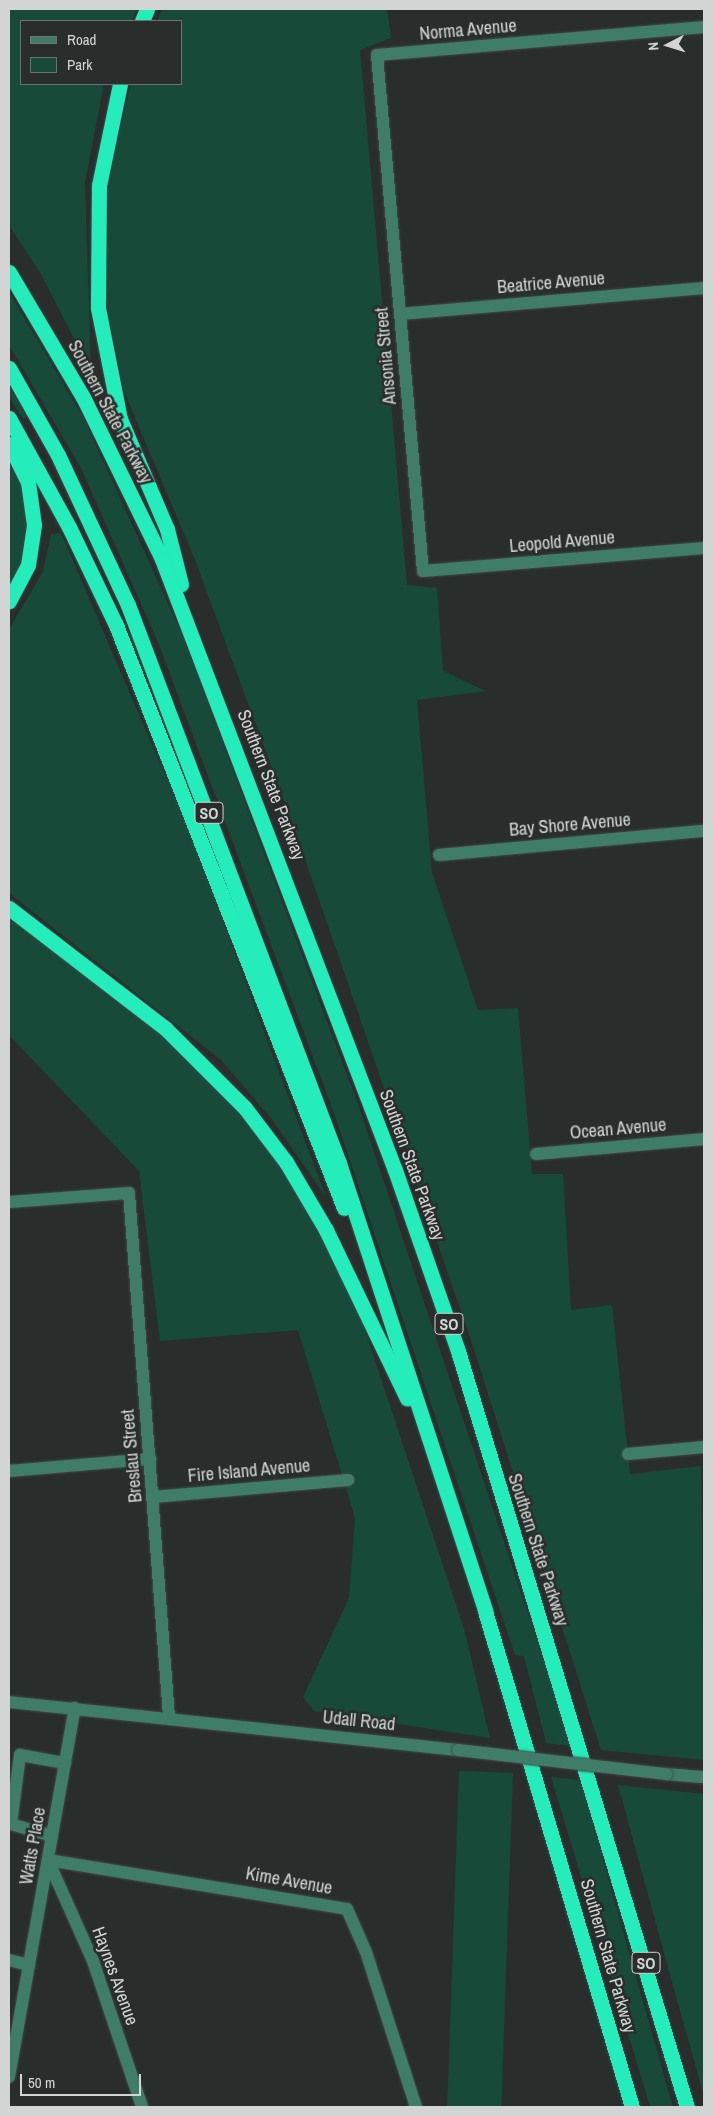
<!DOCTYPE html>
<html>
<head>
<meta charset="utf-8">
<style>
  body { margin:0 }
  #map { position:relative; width:713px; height:2116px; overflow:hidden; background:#292e2c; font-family:"Archivo Narrow",sans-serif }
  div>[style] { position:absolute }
  .green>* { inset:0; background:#184a3a; transform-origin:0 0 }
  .roads { filter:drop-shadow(0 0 1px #444947) drop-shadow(0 0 1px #444947) }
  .minor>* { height:12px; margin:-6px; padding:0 6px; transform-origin:6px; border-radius:6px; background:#3f7d68 }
  .highway>* { height:15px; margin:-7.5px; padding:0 7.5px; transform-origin:7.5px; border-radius:7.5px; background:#24ecba }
  .bridges { filter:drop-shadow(0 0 1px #444947) drop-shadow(0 0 1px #444947) }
  .minor-bridge>* { height:12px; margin:-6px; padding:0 6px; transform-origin:6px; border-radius:6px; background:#3f7d68 }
  span { translate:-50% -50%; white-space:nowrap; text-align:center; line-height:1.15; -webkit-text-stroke:5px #292e2c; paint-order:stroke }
  .shield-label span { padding:1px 4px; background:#292e2c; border:1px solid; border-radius:4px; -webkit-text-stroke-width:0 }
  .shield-label { font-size:16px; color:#d2d5d3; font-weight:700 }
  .street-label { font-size:18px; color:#d2d5d3 }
  .frame { position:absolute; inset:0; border:10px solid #d2d5d3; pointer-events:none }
  .legend { position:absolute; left:20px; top:20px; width:162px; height:65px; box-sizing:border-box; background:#292e2c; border:1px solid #6d716f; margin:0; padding:6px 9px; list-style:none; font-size:15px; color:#d2d5d3 }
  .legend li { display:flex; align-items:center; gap:10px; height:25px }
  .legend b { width:25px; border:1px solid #6d716f }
  .north { position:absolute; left:643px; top:20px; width:50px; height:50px; -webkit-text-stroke:4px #292e2c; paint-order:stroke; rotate:265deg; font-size:14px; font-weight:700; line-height:20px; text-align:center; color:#d2d5d3 }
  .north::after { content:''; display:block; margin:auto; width:18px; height:22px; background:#d2d5d3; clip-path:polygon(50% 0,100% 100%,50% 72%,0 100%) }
  .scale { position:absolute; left:20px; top:2074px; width:121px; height:22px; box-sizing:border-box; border:2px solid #d2d5d3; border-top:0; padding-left:6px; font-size:15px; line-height:18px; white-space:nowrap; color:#d2d5d3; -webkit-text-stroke:4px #292e2c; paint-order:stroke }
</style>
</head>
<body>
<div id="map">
  <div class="green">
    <i style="clip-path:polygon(9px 9px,137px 9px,131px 21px,21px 21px,21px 84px,104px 84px,85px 182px,91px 372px,41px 274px,9px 225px)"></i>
    <i style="clip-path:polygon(163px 9px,387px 9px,391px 38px,360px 50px,407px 585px,437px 588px,443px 671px,486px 691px,417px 700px,432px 873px,478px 1010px,518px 1008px,532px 1174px,563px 1174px,571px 1310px,612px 1305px,630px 1474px,701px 1466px,704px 1760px,601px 1750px,472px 1343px,295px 830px,195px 560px,124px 391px,103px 288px,105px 188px,131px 84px,181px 84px,181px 21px,157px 21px)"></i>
    <i style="clip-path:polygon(9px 292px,84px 419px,181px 632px,358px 1104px,572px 1746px,546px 1743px,524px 1656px,515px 1655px,334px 1113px,158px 642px,81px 468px,9px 345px)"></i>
    <i style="clip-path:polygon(9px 385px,27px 417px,23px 419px,9px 397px)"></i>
    <i style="clip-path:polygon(9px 454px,21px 473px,29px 510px,18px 576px,9px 588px)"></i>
    <i style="clip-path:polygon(61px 533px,186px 824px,326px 1197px,271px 1118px,221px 1060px,9px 893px,9px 629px,43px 572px,51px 534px)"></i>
    <i style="clip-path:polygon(9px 914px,125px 1002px,221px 1084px,308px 1199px,360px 1315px,464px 1629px,490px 1738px,314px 1711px,303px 1697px,349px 1598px,355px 1518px,298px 1330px,160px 1341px,139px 1171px,9px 1035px)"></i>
    <i style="left:459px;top:1771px;width:54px;height:350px;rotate:2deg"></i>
    <i style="clip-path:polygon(551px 1777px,580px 1780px,673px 2107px,650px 2107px)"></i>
    <i style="clip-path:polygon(618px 1785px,704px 1794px,704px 2096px,672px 1982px)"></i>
  </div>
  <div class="roads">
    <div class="minor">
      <i style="left:704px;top:27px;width:328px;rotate:175.1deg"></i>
      <i style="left:377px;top:55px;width:518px;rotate:84.91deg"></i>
      <i style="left:423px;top:571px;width:282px;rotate:-4.7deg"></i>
      <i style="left:400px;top:314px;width:305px;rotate:-4.9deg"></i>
      <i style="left:439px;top:855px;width:266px;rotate:-5.2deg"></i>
      <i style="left:536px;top:1154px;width:169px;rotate:-5.1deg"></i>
      <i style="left:9px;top:1202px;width:120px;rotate:-4.3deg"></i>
      <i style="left:129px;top:1193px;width:526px;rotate:85.63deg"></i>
      <i style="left:628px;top:1454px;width:76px;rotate:-5.3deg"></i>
      <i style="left:9px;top:1471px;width:142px;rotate:-4.9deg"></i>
      <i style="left:153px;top:1497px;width:196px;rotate:-5deg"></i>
      <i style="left:9px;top:1702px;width:452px;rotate:6.1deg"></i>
      <i style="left:667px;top:1774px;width:37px;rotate:5deg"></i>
      <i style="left:52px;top:1836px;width:43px;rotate:-163.7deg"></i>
      <i style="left:11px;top:1824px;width:70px;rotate:-82.6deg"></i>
      <i style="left:20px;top:1755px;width:46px;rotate:10.1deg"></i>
      <i style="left:48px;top:1860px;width:303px;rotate:9.3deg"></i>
      <i style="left:347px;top:1909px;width:47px;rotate:66.2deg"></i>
      <i style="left:366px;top:1952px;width:163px;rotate:72.1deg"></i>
      <i style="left:48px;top:1860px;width:111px;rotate:66deg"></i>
      <i style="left:93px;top:1961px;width:154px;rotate:71.4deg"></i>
      <i style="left:9px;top:1960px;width:21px;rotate:14deg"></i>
      <i style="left:9px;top:2077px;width:375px;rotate:-79.9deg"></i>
    </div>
    <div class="highway">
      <i style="left:142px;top:21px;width:13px;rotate:-67deg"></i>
      <i style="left:120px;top:84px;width:103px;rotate:101.7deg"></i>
      <i style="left:99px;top:185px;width:123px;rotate:90.5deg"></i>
      <i style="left:98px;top:308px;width:113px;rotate:78.8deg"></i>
      <i style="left:120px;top:419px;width:120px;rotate:66.9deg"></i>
      <i style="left:167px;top:529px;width:57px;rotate:75.7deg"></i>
      <i style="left:9px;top:272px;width:145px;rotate:59.4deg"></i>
      <i style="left:83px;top:397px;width:180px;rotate:64deg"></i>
      <i style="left:162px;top:559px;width:654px;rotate:69.13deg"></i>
      <i style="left:395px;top:1170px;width:192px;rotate:70.8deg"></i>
      <i style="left:458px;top:1351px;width:790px;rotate:73.15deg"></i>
      <i style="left:9px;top:368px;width:100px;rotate:60.6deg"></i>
      <i style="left:58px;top:455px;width:166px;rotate:65deg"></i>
      <i style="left:128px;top:605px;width:597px;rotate:69.29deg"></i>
      <i style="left:339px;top:1163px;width:471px;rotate:71.9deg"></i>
      <i style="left:485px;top:1611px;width:517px;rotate:73.49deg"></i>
      <i style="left:9px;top:418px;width:124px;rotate:61.2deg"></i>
      <i style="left:69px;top:527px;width:109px;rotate:64.4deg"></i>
      <i style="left:116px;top:625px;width:626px;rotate:68.64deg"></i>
      <i style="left:9px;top:444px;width:42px;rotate:63.4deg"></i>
      <i style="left:28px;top:482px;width:43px;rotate:82.1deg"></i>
      <i style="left:34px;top:525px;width:40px;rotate:98.5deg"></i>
      <i style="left:28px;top:565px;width:41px;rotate:117.8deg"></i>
      <i style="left:9px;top:908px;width:197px;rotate:37.6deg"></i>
      <i style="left:165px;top:1028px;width:113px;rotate:45deg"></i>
      <i style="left:245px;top:1108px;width:68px;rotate:52.8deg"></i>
      <i style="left:286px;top:1162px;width:79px;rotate:59.5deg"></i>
      <i style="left:326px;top:1230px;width:187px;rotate:64.3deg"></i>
    </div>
  </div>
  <div class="bridges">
    <div class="minor-bridge">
      <i style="left:458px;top:1750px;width:210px;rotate:6.6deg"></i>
    </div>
  </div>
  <div class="shield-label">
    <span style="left:209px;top:813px">SO</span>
    <span style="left:449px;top:1324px">SO</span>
    <span style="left:646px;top:1963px">SO</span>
  </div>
  <div class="street-label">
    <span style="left:468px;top:30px;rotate:-5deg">Norma Avenue</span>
    <span style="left:551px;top:283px;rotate:-5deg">Beatrice Avenue</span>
    <span style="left:386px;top:356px;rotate:-95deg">Ansonia Street</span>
    <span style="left:110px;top:412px;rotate:62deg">Southern State Parkway</span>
    <span style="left:562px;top:542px;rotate:-5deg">Leopold Avenue</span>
    <span style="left:271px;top:785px;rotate:69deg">Southern State Parkway</span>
    <span style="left:570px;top:825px;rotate:-5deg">Bay Shore Avenue</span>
    <span style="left:618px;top:1129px;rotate:-5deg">Ocean Avenue</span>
    <span style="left:412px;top:1165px;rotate:70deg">Southern State Parkway</span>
    <span style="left:132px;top:1456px;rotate:-95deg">Breslau Street</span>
    <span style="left:249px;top:1471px;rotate:-5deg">Fire Island Avenue</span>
    <span style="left:538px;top:1550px;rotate:72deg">Southern State Parkway</span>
    <span style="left:359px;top:1721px;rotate:6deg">Udall Road</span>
    <span style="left:33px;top:1846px;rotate:-80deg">Watts Place</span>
    <span style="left:289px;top:1881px;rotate:10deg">Kime Avenue</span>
    <span style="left:608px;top:1956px;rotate:74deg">Southern State Parkway</span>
    <span style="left:115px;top:1976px;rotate:70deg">Haynes Avenue</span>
  </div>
  <div class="frame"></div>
  <ul class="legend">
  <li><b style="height:6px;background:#3f7d68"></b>Road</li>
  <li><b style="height:14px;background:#184a3a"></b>Park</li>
  </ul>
  <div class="north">N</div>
  <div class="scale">50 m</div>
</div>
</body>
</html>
